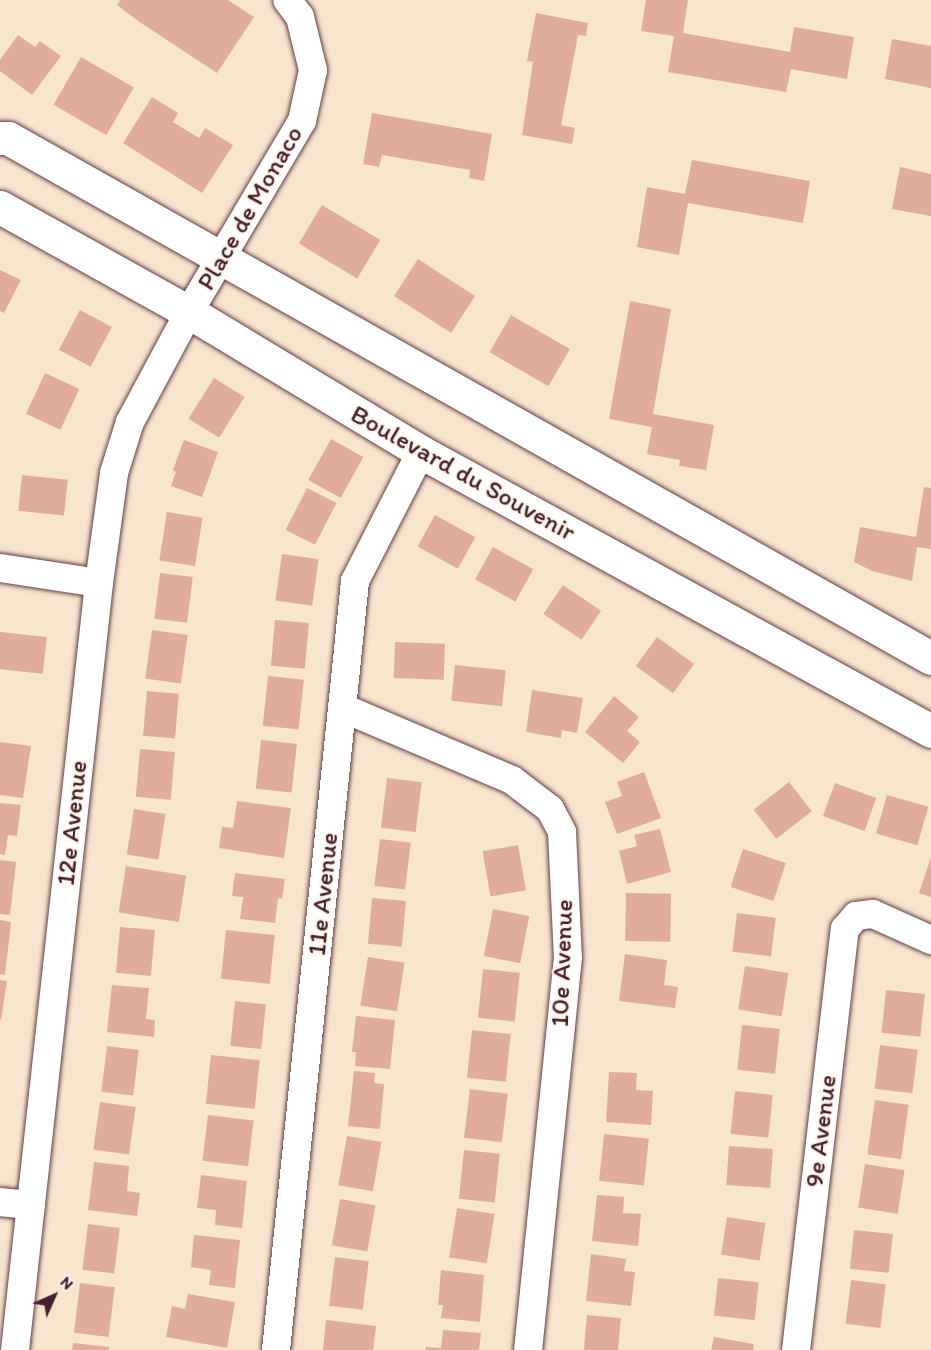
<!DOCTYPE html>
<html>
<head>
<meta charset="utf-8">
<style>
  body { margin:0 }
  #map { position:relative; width:931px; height:1350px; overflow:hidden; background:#f7e5ce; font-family:Itim,sans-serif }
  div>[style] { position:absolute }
  .building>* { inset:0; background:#e0ad9d; transform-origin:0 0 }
  .roads { filter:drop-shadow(0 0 2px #643d43) drop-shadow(0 0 2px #643d43) }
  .minor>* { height:28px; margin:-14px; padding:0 14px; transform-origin:14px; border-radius:14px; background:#fff }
  .tertiary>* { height:33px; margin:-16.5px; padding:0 16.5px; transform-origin:16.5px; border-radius:16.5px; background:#fff }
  span { translate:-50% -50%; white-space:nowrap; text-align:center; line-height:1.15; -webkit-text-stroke:4.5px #fbf7ec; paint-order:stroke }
  .street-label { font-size:26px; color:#4a1f2b }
  .north { position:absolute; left:24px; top:1266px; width:60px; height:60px; -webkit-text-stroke:4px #fbf7ec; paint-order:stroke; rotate:45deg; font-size:16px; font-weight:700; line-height:24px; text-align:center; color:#4a1f2b }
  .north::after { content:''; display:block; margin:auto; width:21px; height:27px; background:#4a1f2b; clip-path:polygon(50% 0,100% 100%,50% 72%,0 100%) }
</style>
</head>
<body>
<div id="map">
  <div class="building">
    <i style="clip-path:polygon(120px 0,228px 0,254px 17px,217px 73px,141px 23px,117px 5px)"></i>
    <i style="clip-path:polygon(646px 0,688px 0,683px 33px,790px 52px,794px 27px,854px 37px,847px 79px,791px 69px,786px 92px,668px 72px,674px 36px,641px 31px)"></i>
    <i style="clip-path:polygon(536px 13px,588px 23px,586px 36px,578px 35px,561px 125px,575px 128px,572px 144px,522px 135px,533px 62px,527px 61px)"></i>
    <i style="clip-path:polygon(18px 35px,35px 47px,40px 41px,61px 56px,32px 95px,0 71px,0 60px)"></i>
    <i style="clip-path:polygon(892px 39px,931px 46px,931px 88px,885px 79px)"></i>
    <i style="left:81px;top:57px;width:61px;height:55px;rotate:30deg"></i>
    <i style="clip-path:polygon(152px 97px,178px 113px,173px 122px,199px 138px,205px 128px,233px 145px,202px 193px,123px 143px)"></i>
    <i style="clip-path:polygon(372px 113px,492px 134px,484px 181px,469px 178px,470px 170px,382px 155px,379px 167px,363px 164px)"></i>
    <i style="clip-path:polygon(692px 160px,810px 181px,803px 223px,688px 203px,679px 255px,637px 247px,647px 187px,685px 194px)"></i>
    <i style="clip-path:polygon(900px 167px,931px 174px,931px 216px,892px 209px)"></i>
    <i style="left:322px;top:205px;width:68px;height:45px;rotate:31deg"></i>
    <i style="left:418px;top:259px;width:68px;height:44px;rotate:33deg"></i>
    <i style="clip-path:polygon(0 270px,21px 280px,4px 313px,0 311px)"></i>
    <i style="clip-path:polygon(630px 301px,671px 309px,653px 414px,714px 425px,706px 470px,679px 466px,680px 460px,647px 454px,652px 427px,609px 419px)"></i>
    <i style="left:80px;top:310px;width:36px;height:45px;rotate:28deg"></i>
    <i style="left:511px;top:315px;width:68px;height:43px;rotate:30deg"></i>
    <i style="left:45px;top:373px;width:38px;height:45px;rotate:25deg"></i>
    <i style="left:214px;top:378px;width:36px;height:48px;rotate:32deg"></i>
    <i style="left:331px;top:439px;width:37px;height:47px;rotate:29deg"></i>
    <i style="clip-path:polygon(184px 440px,218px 452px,202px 497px,171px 486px,176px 472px,173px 470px)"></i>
    <i style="left:22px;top:475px;width:46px;height:36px;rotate:6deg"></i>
    <i style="clip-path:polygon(924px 487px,931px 488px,931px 549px,917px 547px,912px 581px,872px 571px,854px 562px,860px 527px,916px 537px)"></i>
    <i style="left:307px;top:488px;width:33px;height:47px;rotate:27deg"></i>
    <i style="left:167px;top:512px;width:36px;height:49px;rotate:9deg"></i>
    <i style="left:435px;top:515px;width:46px;height:36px;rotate:29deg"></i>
    <i style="left:493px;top:547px;width:46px;height:37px;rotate:29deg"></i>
    <i style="left:282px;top:554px;width:37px;height:47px;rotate:8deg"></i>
    <i style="left:160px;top:573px;width:33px;height:46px;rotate:7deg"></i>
    <i style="left:563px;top:585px;width:46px;height:35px;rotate:34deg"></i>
    <i style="left:275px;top:620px;width:34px;height:46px;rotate:5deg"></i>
    <i style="left:152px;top:630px;width:36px;height:49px;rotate:8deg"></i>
    <i style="left:0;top:632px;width:47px;height:37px;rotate:6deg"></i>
    <i style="left:657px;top:637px;width:46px;height:36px;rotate:36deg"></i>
    <i style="left:395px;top:642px;width:50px;height:36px;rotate:2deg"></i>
    <i style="left:455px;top:665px;width:51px;height:36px;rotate:6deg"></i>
    <i style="left:268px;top:676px;width:36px;height:50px;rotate:6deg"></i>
    <i style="clip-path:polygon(532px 690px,583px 698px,577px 733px,562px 730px,561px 738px,526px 732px)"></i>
    <i style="left:147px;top:691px;width:32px;height:45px;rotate:5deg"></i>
    <i style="clip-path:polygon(614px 696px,639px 717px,627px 731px,640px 742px,623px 763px,585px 732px)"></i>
    <i style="left:261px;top:740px;width:36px;height:49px;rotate:6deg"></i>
    <i style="clip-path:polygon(0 742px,31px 746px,23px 798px,0 795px)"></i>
    <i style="left:140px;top:749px;width:35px;height:48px;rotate:5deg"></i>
    <i style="clip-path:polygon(644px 772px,661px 818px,617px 834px,605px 802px,622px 796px,617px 782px)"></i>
    <i style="left:387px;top:778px;width:35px;height:50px;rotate:7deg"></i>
    <i style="left:789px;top:782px;width:37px;height:45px;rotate:52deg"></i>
    <i style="left:835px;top:783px;width:44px;height:35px;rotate:20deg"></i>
    <i style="left:887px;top:795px;width:43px;height:40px;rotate:16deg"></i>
    <i style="clip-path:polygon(237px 801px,291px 808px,284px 858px,219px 848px,222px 827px,233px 828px)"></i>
    <i style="clip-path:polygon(0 803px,21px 805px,17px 836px,8px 835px,5px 855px,0 854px)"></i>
    <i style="left:134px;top:809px;width:32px;height:46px;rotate:9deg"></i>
    <i style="clip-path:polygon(660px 829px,671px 872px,627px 884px,619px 851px,637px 846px,634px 835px)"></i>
    <i style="left:380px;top:839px;width:31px;height:47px;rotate:7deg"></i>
    <i style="left:518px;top:845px;width:46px;height:36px;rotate:80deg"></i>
    <i style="left:743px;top:849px;width:45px;height:40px;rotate:18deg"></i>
    <i style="clip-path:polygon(931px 857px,931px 897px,919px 893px)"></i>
    <i style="clip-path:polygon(0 860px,16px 862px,10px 915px,0 914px)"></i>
    <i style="left:126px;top:866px;width:61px;height:47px;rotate:9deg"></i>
    <i style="clip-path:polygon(235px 873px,285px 879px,282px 899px,278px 898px,275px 923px,240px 919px,243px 897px,232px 896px)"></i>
    <i style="left:626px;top:893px;width:45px;height:48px;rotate:1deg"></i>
    <i style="left:372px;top:898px;width:34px;height:46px;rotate:5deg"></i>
    <i style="left:493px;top:909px;width:37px;height:48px;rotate:11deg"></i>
    <i style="left:737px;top:913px;width:39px;height:39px;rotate:7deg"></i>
    <i style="clip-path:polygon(0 920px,11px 922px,5px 975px,0 974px)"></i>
    <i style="left:120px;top:927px;width:35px;height:46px;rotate:5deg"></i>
    <i style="left:226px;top:930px;width:49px;height:49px;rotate:6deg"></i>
    <i style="clip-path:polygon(625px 954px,667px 960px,664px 985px,678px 987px,675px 1008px,619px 1001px)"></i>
    <i style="left:368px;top:957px;width:37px;height:49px;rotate:9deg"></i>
    <i style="left:745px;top:966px;width:44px;height:44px;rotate:9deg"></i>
    <i style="left:483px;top:969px;width:37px;height:49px;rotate:6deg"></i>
    <i style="clip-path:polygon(0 980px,7px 981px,1px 1020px,0 1019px)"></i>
    <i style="clip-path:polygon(112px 985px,149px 988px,146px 1019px,155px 1020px,154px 1037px,107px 1032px)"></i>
    <i style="left:886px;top:990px;width:39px;height:43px;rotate:6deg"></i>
    <i style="left:235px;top:1001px;width:31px;height:45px;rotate:6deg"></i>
    <i style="clip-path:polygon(356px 1016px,395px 1020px,390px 1069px,355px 1066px,356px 1052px,352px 1052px)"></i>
    <i style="left:742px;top:1025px;width:38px;height:45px;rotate:6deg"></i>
    <i style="left:472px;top:1030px;width:39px;height:48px;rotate:6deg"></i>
    <i style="left:880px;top:1045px;width:38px;height:44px;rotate:7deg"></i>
    <i style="left:107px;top:1046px;width:32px;height:46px;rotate:7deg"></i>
    <i style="left:211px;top:1055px;width:49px;height:49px;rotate:6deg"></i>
    <i style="clip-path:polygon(354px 1071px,375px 1073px,374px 1083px,384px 1084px,380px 1129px,348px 1126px)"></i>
    <i style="clip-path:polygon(609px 1072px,637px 1073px,636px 1090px,653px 1091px,651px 1125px,606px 1122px)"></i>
    <i style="left:470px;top:1089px;width:38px;height:49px;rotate:7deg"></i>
    <i style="left:735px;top:1091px;width:38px;height:43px;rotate:6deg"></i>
    <i style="left:875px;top:1100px;width:34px;height:55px;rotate:8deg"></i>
    <i style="left:100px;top:1102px;width:36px;height:48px;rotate:8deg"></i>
    <i style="left:208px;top:1115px;width:46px;height:46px;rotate:7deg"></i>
    <i style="left:604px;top:1134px;width:45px;height:47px;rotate:6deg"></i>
    <i style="left:347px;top:1136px;width:35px;height:50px;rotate:10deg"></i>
    <i style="left:729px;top:1146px;width:44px;height:39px;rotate:4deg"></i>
    <i style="left:464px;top:1150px;width:36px;height:49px;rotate:6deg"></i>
    <i style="clip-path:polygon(94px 1162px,129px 1166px,127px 1191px,140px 1193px,137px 1216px,88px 1210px)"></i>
    <i style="left:865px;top:1164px;width:40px;height:44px;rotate:9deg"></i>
    <i style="clip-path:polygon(201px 1175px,247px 1181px,242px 1228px,215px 1225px,216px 1210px,197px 1208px)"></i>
    <i style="clip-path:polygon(597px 1195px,624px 1197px,623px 1213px,641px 1214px,638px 1246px,592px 1241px)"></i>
    <i style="left:340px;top:1199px;width:36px;height:47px;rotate:10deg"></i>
    <i style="left:457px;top:1208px;width:38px;height:50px;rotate:9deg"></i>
    <i style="left:727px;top:1217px;width:39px;height:38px;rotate:9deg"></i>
    <i style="left:88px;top:1224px;width:32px;height:46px;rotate:7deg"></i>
    <i style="left:854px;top:1230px;width:39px;height:39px;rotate:6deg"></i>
    <i style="clip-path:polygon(194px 1235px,240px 1240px,235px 1288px,209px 1285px,211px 1270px,191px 1267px)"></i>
    <i style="clip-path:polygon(591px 1254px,626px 1259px,624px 1271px,635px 1272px,631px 1306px,586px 1301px)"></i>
    <i style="left:335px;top:1257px;width:34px;height:49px;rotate:7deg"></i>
    <i style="clip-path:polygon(441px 1270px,484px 1275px,480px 1322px,441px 1318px,443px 1305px,438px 1305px)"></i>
    <i style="left:718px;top:1278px;width:41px;height:38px;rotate:6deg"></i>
    <i style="left:851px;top:1280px;width:35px;height:44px;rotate:7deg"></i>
    <i style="left:80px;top:1283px;width:35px;height:50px;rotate:7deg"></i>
    <i style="clip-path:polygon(188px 1294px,235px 1302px,227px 1348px,166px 1337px,172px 1306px,185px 1309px)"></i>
    <i style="left:587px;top:1315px;width:34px;height:35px;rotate:5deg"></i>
    <i style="clip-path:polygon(326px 1320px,376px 1326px,373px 1350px,323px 1350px)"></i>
    <i style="clip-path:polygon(443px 1330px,481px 1333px,479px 1350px,425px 1350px,426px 1347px,441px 1348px)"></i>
    <i style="clip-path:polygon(714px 1337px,754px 1344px,753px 1350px,711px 1350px)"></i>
    <i style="clip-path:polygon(73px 1343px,109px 1347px,108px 1350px,72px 1350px)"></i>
  </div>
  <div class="roads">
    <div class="minor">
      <i style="left:0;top:568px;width:100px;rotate:8.6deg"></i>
      <i style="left:343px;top:708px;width:184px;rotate:23.1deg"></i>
      <i style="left:512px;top:780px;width:48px;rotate:37.3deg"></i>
      <i style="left:550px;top:809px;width:26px;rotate:62deg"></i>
      <i style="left:562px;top:832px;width:125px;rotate:87.3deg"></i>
      <i style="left:568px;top:957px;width:395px;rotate:95.8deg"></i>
      <i style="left:0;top:1202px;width:31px;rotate:6deg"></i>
      <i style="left:15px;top:1350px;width:772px;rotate:-83.75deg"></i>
      <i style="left:99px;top:583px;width:111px;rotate:-82.2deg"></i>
      <i style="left:114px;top:473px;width:53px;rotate:-72.6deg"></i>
      <i style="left:130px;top:422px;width:125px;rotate:-61.8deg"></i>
      <i style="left:189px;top:312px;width:222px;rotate:-59.4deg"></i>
      <i style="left:302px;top:121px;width:52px;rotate:-77.8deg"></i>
      <i style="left:313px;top:70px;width:55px;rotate:-103.8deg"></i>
      <i style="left:300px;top:17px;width:21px;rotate:-127deg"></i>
      <i style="left:276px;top:1350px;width:773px;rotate:-84.13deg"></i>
      <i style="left:355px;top:581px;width:145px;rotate:-62.9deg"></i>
      <i style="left:796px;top:1350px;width:424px;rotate:-83.4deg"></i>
      <i style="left:845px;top:929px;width:17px;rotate:-50deg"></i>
      <i style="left:856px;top:916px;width:17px;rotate:-7deg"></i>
      <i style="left:873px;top:914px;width:64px;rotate:24.1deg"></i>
    </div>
    <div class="tertiary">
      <i style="left:0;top:138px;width:8px"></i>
      <i style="left:8px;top:138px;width:1059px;rotate:29.4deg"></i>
      <i style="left:0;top:207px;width:216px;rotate:29.1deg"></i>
      <i style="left:189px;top:312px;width:271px;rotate:31.1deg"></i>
      <i style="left:421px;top:452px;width:581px;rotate:28.68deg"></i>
    </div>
  </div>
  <div class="street-label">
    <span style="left:250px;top:208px;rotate:-60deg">Place de Monaco</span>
    <span style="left:463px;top:473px;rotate:29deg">Boulevard du Souvenir</span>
    <span style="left:72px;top:823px;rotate:-84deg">12e Avenue</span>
    <span style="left:323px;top:894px;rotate:-84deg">11e Avenue</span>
    <span style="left:562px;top:963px;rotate:-88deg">10e Avenue</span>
    <span style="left:821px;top:1131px;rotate:-83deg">9e Avenue</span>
  </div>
  <div class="north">N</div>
</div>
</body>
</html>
